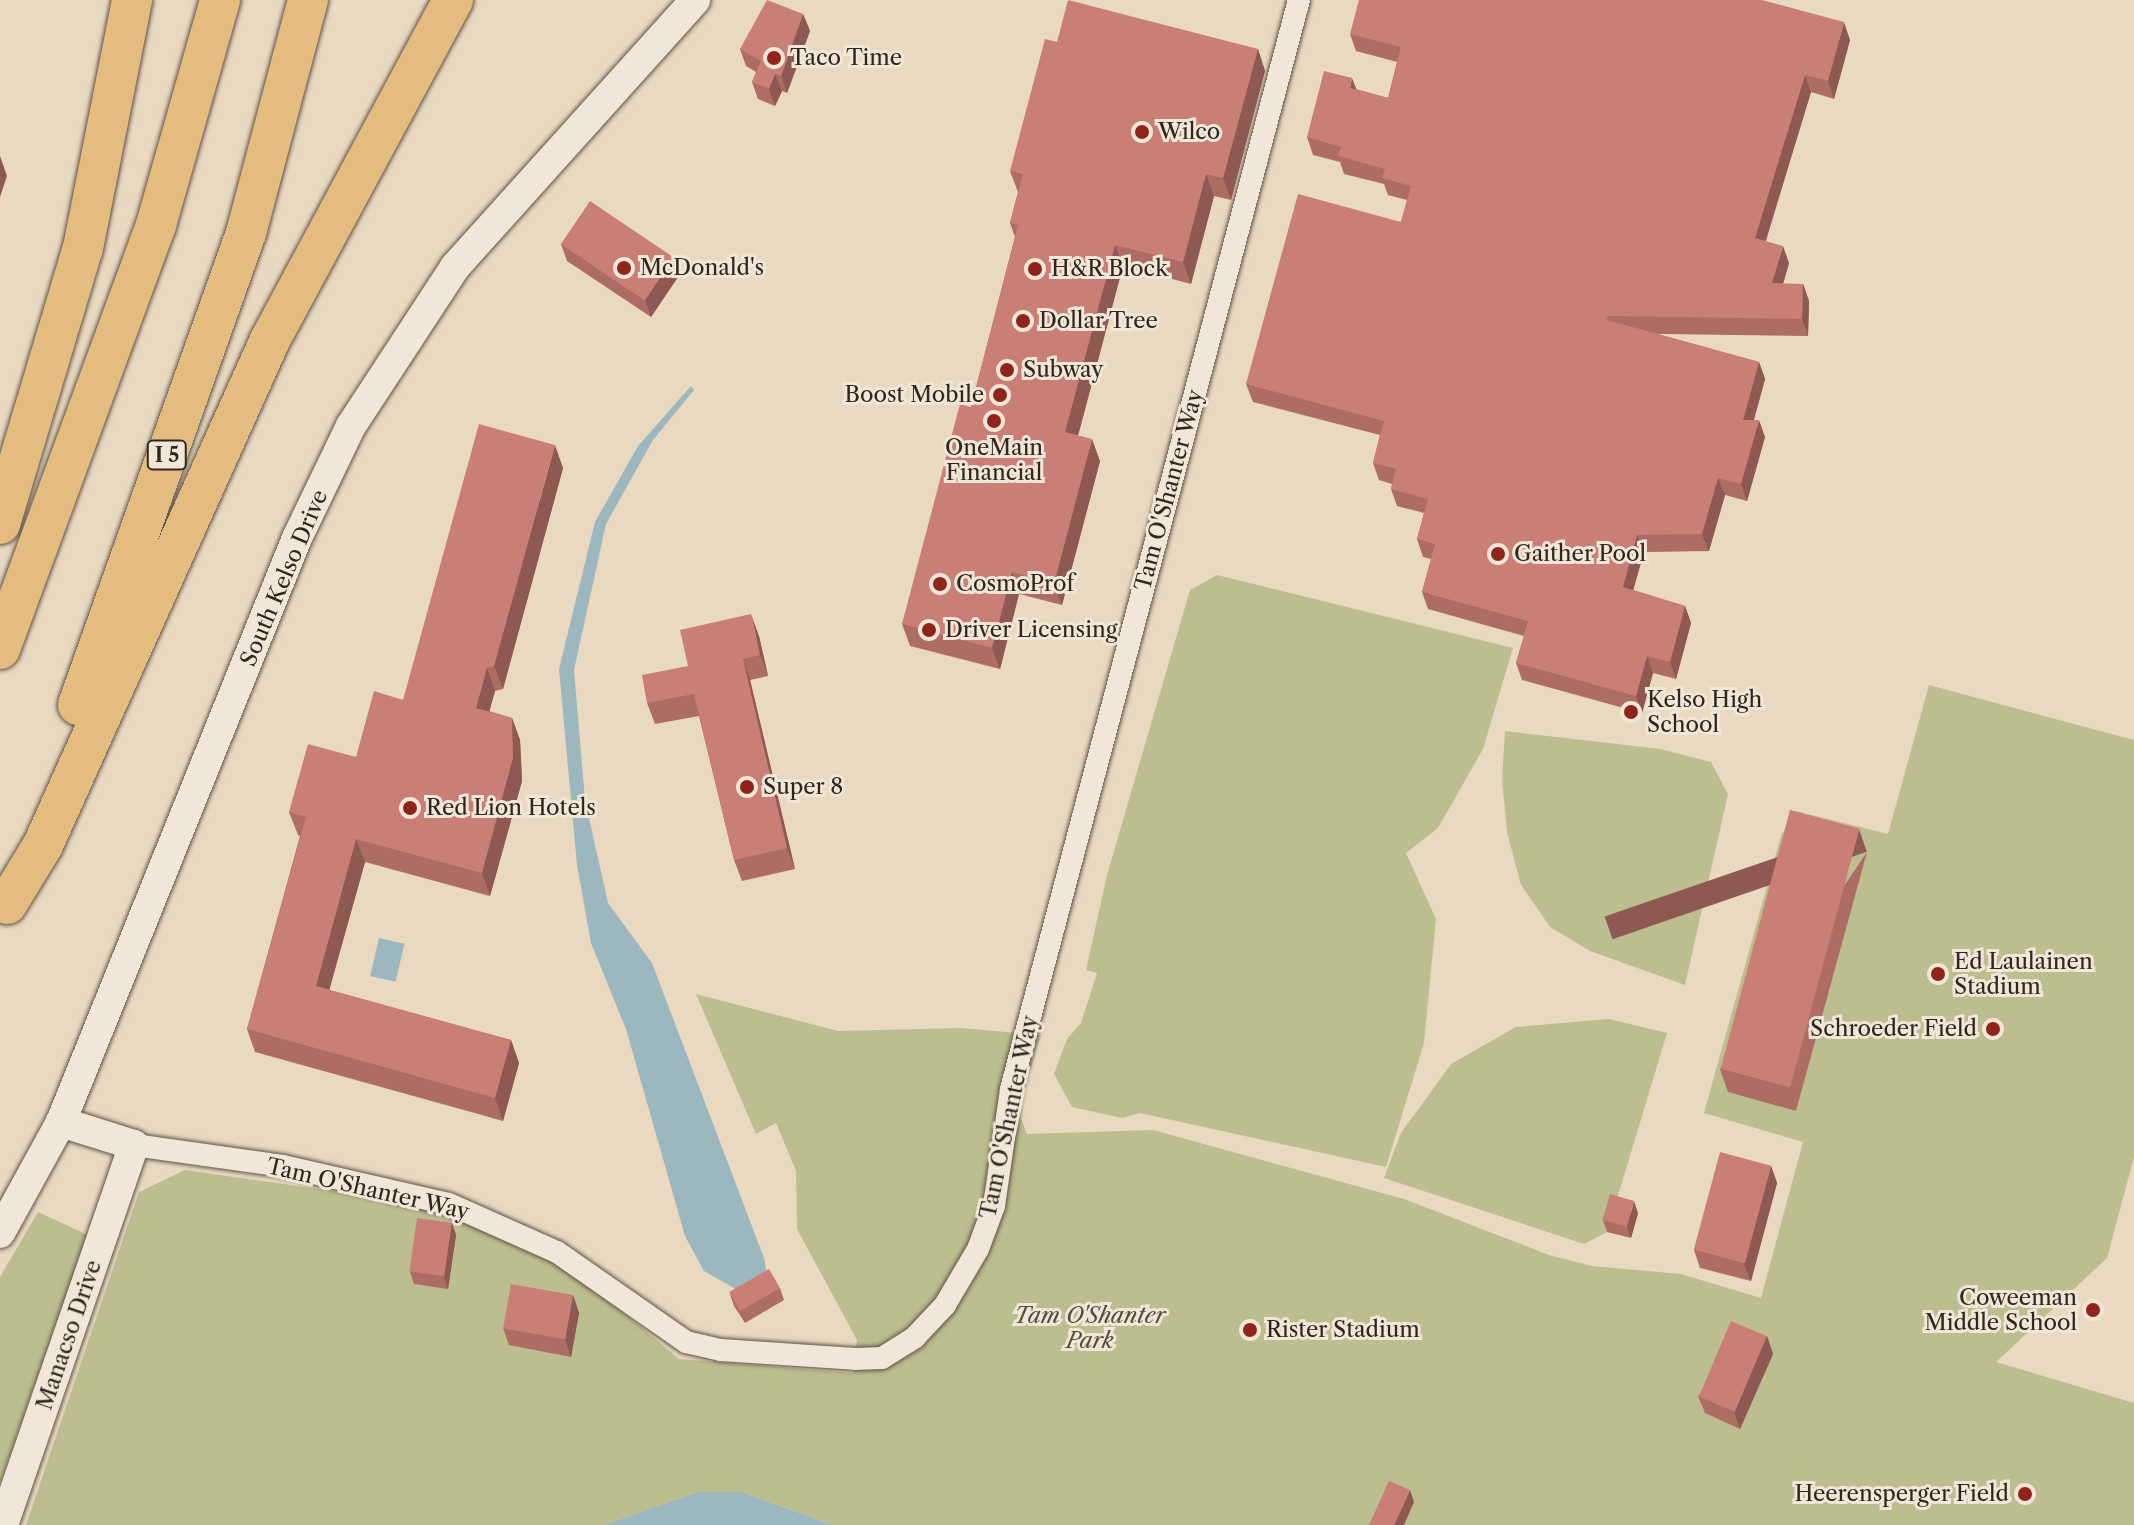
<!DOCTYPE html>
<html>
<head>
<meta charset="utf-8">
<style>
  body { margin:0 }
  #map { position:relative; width:2134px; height:1525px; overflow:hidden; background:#ead9c1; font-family:"Libre Caslon Text",serif }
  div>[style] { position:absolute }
  .green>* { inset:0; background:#bcbe8f }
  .water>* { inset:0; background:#9cb7bd; transform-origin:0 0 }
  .roads { filter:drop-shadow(0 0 2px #5e5347) drop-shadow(0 0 2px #5e5347) }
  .street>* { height:22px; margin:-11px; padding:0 11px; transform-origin:11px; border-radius:11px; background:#f1e6d7 }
  .secondary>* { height:30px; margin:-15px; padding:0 15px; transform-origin:15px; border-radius:15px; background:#f1e6d7 }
  .highway>* { height:40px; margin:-20px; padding:0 20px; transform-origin:20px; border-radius:20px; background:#e5bc80 }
  .wall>* { inset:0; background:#ad6d65 }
  .shaded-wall>* { inset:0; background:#8d5952; transform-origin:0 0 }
  .building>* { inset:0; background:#c97f75; transform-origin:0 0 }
  .dots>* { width:22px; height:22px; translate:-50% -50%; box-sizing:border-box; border:4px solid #f1e6d7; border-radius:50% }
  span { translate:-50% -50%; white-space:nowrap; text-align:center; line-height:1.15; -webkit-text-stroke:6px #f1e6d7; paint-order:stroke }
  .shield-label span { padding:2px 6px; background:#f1e6d7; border:2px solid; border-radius:6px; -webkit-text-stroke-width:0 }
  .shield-label { font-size:20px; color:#30261e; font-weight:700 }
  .poi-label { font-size:22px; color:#30261e }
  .left { translate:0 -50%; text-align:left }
  .right { translate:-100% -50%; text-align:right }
  .street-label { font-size:22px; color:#30261e }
  .park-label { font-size:22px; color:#534c3a; font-style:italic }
</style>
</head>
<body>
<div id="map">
  <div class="green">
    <i style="clip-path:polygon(1217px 575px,1513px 648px,1483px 749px,1438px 828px,1406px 853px,1436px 919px,1424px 1043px,1386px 1167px,1140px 1113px,1122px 1118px,1072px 1107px,1054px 1074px,1067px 1039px,1081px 1023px,1097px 973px,1086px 970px,1107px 875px,1190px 590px)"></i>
    <i style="clip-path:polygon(1929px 685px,2134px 740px,2134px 1157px,2107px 1258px,1996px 1362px,2134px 1403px,2134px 1525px,833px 1525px,741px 1492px,698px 1492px,603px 1525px,26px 1525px,139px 1192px,185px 1170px,388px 1199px,487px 1224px,581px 1277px,679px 1359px,853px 1373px,857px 1340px,797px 1229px,796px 1171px,776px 1123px,756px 1134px,696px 994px,838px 1031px,960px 1028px,1041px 1035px,1018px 1111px,1027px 1134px,1153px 1130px,1404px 1199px,1549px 1255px,1592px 1266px,1681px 1274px,1761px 1298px,1803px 1142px,1704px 1113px,1782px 832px,1789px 834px,1796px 811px,1888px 834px)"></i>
    <i style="clip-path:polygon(1505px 731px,1660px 749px,1711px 762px,1728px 794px,1685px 985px,1590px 951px,1550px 927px,1521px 885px,1507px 832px,1502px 779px)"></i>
    <i style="clip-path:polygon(1609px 1019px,1667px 1033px,1607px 1232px,1584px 1244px,1384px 1178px,1401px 1133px,1451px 1064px,1516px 1027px)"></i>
    <i style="clip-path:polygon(38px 1212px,88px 1235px,0 1482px,0 1277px)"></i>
  </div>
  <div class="water">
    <i style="clip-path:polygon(691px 386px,694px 390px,653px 440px,606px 524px,574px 670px,585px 800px,608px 903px,652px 963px,764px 1258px,769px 1285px,739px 1291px,704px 1271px,685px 1236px,626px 1029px,591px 943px,577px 865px,559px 669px,595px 522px,638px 446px)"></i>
    <i style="left:379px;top:938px;width:26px;height:39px;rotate:13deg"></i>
    <i style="clip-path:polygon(698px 1492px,741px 1492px,833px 1525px,603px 1525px)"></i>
  </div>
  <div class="roads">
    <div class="street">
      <i style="left:134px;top:1145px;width:150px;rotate:8deg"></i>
      <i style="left:283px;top:1166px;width:170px;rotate:12.9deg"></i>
      <i style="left:449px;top:1204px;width:118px;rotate:24deg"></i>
      <i style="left:557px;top:1252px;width:157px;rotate:34.9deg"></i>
      <i style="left:686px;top:1342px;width:36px;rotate:13deg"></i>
      <i style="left:721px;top:1350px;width:134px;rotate:3.8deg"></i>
      <i style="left:855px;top:1359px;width:27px;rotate:-2deg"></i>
      <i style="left:882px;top:1358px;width:39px;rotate:-32deg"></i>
      <i style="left:915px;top:1337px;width:44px;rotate:-46.8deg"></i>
      <i style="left:945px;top:1305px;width:65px;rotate:-59.5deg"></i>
      <i style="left:978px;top:1249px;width:46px;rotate:-69.6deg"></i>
      <i style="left:994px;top:1206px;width:118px;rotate:-81.7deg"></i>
      <i style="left:1011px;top:1089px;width:1126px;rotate:-75.19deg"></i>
    </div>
    <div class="secondary">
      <i style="left:0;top:1233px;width:127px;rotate:-61.2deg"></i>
      <i style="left:61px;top:1122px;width:630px;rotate:-68deg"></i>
      <i style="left:297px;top:538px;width:124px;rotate:-64.3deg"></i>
      <i style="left:351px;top:426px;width:190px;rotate:-56.8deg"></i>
      <i style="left:455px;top:267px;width:359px;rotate:-48deg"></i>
      <i style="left:3px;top:1525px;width:402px;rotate:-71deg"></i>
      <i style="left:134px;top:1145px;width:77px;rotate:-162.5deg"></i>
    </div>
    <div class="highway">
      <i style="left:0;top:524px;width:288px;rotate:-73.3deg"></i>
      <i style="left:83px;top:248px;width:253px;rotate:-78.8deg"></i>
      <i style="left:0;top:649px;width:452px;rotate:-69.8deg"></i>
      <i style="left:156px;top:225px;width:234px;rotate:-74.1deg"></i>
      <i style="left:78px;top:705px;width:501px;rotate:-70.41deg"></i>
      <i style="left:246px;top:233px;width:241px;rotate:-75.1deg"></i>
      <i style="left:7px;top:904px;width:69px;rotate:-58.6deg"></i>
      <i style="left:43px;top:845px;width:554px;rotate:-65.8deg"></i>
      <i style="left:270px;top:340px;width:386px;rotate:-61.7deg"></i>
    </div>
  </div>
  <div class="wall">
    <i style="clip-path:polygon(803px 14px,810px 31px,787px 93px,782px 91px,775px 106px,758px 99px,752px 82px,756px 72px,746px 66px,740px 49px)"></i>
    <i style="clip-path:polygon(1350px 34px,1850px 40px,1834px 99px,1811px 92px,1766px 241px,1789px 263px,1783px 284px,1803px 284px,1809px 301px,1808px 336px,1658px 334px,1759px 362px,1765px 379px,1754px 420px,1765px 437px,1747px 501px,1725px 495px,1709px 551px,1644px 552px,1633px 590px,1685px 606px,1691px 623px,1676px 679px,1653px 673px,1642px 713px,1522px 680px,1516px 663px,1524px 636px,1428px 609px,1422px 592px,1431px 559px,1423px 557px,1417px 539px,1424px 513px,1397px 506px,1391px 489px,1392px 484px,1379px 480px,1373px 463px,1380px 435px,1253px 402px,1246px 384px,1401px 222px,1407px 200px,1388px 195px,1384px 184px,1344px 174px,1340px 162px,1313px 155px,1307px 137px,1356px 89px,1388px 98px,1397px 62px,1356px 51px)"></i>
    <i style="clip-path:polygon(1057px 42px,1258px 49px,1265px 71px,1231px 200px,1214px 196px,1191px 284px,1123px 266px,1078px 436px,1100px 461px,1062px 605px,1019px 594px,1000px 669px,910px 646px,902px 624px,971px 407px,1015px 237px,1010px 223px,1018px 192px,1010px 171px)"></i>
    <i style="clip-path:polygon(561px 244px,674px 257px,680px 274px,651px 317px,567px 261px)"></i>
    <i style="clip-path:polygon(563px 468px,503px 689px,495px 691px,489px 711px,512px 718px,520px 740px,522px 781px,490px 896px,365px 862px,329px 990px,511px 1040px,519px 1063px,503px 1121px,255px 1052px,247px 1029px,300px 836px,298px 835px,289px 812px,356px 757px,403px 700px)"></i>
    <i style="clip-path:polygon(759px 636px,768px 676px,750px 680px,795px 869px,742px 881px,734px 860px,699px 716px,655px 724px,647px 703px,688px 666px)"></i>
    <i style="clip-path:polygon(1867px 852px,1796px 1111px,1728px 1092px,1720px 1069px)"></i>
    <i style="clip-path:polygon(1771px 1166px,1777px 1183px,1751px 1281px,1700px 1268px,1694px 1250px)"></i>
    <i style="clip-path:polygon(1638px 1213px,1631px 1238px,1607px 1232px,1603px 1220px)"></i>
    <i style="clip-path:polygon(452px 1223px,456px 1235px,448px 1289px,414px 1284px,410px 1272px)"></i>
    <i style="clip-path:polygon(780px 1288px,784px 1300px,745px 1323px,734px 1306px,730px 1294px)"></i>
    <i style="clip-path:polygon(573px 1295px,579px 1313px,571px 1357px,509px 1345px,503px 1328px)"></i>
    <i style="clip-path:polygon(1767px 1336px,1773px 1354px,1740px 1429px,1705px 1413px,1698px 1396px)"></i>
  </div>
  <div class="shaded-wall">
    <i style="clip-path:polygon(803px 14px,810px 31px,787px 93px,781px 76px)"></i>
    <i style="clip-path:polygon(1844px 22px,1850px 40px,1834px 99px,1828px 81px)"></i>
    <i style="clip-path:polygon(1258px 49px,1265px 71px,1231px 200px,1223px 178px)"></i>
    <i style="clip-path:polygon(775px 74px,782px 91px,775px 106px,769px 89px)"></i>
    <i style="clip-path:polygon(1805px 75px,1811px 92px,1761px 255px,1755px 238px)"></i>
    <i style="clip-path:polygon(1352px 78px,1359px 96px,1350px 88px)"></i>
    <i style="clip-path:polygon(0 156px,7px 176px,0 197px)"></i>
    <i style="clip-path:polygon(1206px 174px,1214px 196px,1191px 284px,1183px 262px)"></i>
    <i style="clip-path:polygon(1115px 245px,1123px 266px,1073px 454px,1065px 432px)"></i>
    <i style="clip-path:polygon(1783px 246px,1789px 263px,1778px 301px,1772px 283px)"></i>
    <i style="clip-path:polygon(674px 257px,680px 274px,651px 317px,645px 300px)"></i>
    <i style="clip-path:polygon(1803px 284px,1809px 301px,1808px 336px,1802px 319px)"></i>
    <i style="clip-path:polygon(1759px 362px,1765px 379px,1749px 437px,1743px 420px)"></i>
    <i style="clip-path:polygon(1759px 420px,1765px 437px,1747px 501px,1741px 484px)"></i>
    <i style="clip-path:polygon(1092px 439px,1100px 461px,1062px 605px,1054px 584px)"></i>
    <i style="clip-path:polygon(555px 445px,563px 468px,503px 689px,494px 666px)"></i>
    <i style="clip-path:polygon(1718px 478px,1725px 495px,1709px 551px,1702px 534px)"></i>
    <i style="clip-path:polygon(1637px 535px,1644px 552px,1629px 605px,1623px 587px)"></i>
    <i style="clip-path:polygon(1012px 572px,1019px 594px,1000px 669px,992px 648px)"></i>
    <i style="clip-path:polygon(1685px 606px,1691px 623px,1676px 679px,1670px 662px)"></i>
    <i style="clip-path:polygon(751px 614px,759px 636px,768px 676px,760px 655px)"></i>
    <i style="clip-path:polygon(1647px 656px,1653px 673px,1642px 713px,1636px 696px)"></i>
    <i style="clip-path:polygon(743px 659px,750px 680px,795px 869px,787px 848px)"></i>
    <i style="clip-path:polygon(487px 668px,495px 691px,484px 730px,476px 708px)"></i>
    <i style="clip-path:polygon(512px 718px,520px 740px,522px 781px,490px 896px,482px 873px)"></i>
    <i style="left:1859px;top:829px;width:24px;height:269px;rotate:71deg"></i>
    <i style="clip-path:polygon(356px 839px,365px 862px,324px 1009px,316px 986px)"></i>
    <i style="clip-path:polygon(511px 1040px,519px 1063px,503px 1121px,495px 1098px)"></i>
    <i style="clip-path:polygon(1771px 1166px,1777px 1183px,1751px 1281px,1744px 1264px)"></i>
    <i style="clip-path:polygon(1634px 1201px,1638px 1213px,1631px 1238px,1627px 1227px)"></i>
    <i style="clip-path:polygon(452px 1223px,456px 1235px,448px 1289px,444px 1277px)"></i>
    <i style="clip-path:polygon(573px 1295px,579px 1313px,571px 1357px,565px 1339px)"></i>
    <i style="clip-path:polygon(1767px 1336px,1773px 1354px,1740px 1429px,1734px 1412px)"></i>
    <i style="clip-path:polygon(1410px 1490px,1414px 1502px,1404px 1525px,1394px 1525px)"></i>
  </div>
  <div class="building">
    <i style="clip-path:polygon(767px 0,803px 14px,781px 76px,775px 74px,769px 89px,752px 82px,761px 61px,740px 49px)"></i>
    <i style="clip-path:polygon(1068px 0,1258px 49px,1223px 178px,1206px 174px,1183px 262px,1115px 245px,1065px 432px,1092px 439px,1054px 584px,1012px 572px,992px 648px,902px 624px,960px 404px,971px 407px,1018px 225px,1010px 223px,1023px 174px,1010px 171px,1045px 39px,1057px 42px)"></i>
    <i style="clip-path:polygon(1359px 0,1762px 0,1844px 22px,1828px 81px,1805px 75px,1755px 238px,1783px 246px,1772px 283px,1803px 284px,1802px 319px,1608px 316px,1607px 320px,1759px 362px,1743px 420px,1759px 420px,1741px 484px,1718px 478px,1702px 534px,1637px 535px,1623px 587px,1685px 606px,1670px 662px,1647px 656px,1636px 696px,1516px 663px,1528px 621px,1422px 592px,1435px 544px,1417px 539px,1428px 499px,1391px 489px,1396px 469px,1373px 463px,1384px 421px,1246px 384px,1298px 194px,1401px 222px,1411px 186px,1382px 178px,1385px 169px,1338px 156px,1341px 147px,1307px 137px,1324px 71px,1352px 78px,1350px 88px,1388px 98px,1401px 47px,1350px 34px)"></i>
    <i style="left:590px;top:201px;width:101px;height:52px;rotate:34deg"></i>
    <i style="clip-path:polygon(479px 424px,555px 445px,494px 666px,487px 668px,476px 708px,512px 718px,513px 758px,482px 873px,356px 839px,316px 986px,511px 1040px,495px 1098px,247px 1029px,306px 817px,289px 812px,308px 744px,356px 757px,374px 691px,403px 700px)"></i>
    <i style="clip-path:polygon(751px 614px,760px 655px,743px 659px,787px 848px,734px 860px,694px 694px,647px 703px,642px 675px,688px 666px,680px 630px)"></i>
    <i style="left:1790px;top:810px;width:72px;height:268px;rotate:15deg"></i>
    <i style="left:1720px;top:1152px;width:53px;height:101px;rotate:15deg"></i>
    <i style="left:1610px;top:1194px;width:25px;height:27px;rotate:16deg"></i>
    <i style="left:417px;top:1218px;width:35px;height:54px;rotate:8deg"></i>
    <i style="left:769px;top:1269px;width:22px;height:46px;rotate:60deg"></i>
    <i style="left:511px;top:1284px;width:63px;height:45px;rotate:10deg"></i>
    <i style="left:1731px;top:1321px;width:39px;height:82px;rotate:23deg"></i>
    <i style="clip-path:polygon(1389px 1481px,1410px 1490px,1394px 1525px,1369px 1525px)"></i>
  </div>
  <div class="dots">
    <i style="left:774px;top:58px;background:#8f2418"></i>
    <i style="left:1142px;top:132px;background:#8f2418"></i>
    <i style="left:624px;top:268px;background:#8f2418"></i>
    <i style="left:1035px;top:269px;background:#8f2418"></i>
    <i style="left:1023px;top:321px;background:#8f2418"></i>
    <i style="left:1007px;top:370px;background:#8f2418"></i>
    <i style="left:1000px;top:395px;background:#8f2418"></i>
    <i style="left:994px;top:421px;background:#8f2418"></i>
    <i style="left:1498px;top:554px;background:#8f2418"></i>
    <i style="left:940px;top:584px;background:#8f2418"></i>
    <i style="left:929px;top:630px;background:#8f2418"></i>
    <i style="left:1631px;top:712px;background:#8f2418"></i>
    <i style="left:747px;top:787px;background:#8f2418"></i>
    <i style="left:410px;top:808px;background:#8f2418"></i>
    <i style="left:1938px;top:974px;background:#8f2418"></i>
    <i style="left:1993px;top:1029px;background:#8f2418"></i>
    <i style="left:2093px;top:1310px;background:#8f2418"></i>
    <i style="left:1250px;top:1330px;background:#8f2418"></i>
    <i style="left:2025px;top:1494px;background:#8f2418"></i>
  </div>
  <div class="shield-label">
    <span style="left:167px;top:455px">I 5</span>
  </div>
  <div class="poi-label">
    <span class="left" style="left:790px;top:58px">Taco Time</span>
    <span class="left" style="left:1158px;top:132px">Wilco</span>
    <span class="left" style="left:640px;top:268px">McDonald's</span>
    <span class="left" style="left:1051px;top:269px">H&amp;R Block</span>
    <span class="left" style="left:1039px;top:321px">Dollar Tree</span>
    <span class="left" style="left:1023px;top:370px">Subway</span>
    <span class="right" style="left:984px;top:395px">Boost Mobile</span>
    <span style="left:994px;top:460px">OneMain<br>Financial</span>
    <span class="left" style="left:1514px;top:554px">Gaither Pool</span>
    <span class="left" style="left:956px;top:584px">CosmoProf</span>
    <span class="left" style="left:945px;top:630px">Driver Licensing</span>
    <span class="left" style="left:1647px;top:712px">Kelso High<br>School</span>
    <span class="left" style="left:763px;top:787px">Super 8</span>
    <span class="left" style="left:426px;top:808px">Red Lion Hotels</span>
    <span class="left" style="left:1954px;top:974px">Ed Laulainen<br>Stadium</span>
    <span class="right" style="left:1977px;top:1029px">Schroeder Field</span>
    <span class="right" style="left:2077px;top:1310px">Coweeman<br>Middle School</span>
    <span class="left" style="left:1266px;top:1330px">Rister Stadium</span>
    <span class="right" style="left:2009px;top:1494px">Heerensperger Field</span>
  </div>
  <div class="street-label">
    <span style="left:1169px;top:490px;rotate:-75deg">Tam O'Shanter Way</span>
    <span style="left:284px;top:578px;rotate:-67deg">South Kelso Drive</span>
    <span style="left:1009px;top:1117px;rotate:-78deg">Tam O'Shanter Way</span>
    <span style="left:368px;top:1189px;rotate:13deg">Tam O'Shanter Way</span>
    <span style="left:69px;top:1335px;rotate:-71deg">Manacso Drive</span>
  </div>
  <div class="park-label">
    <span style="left:1090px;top:1328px">Tam O'Shanter<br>Park</span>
  </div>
</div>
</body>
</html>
